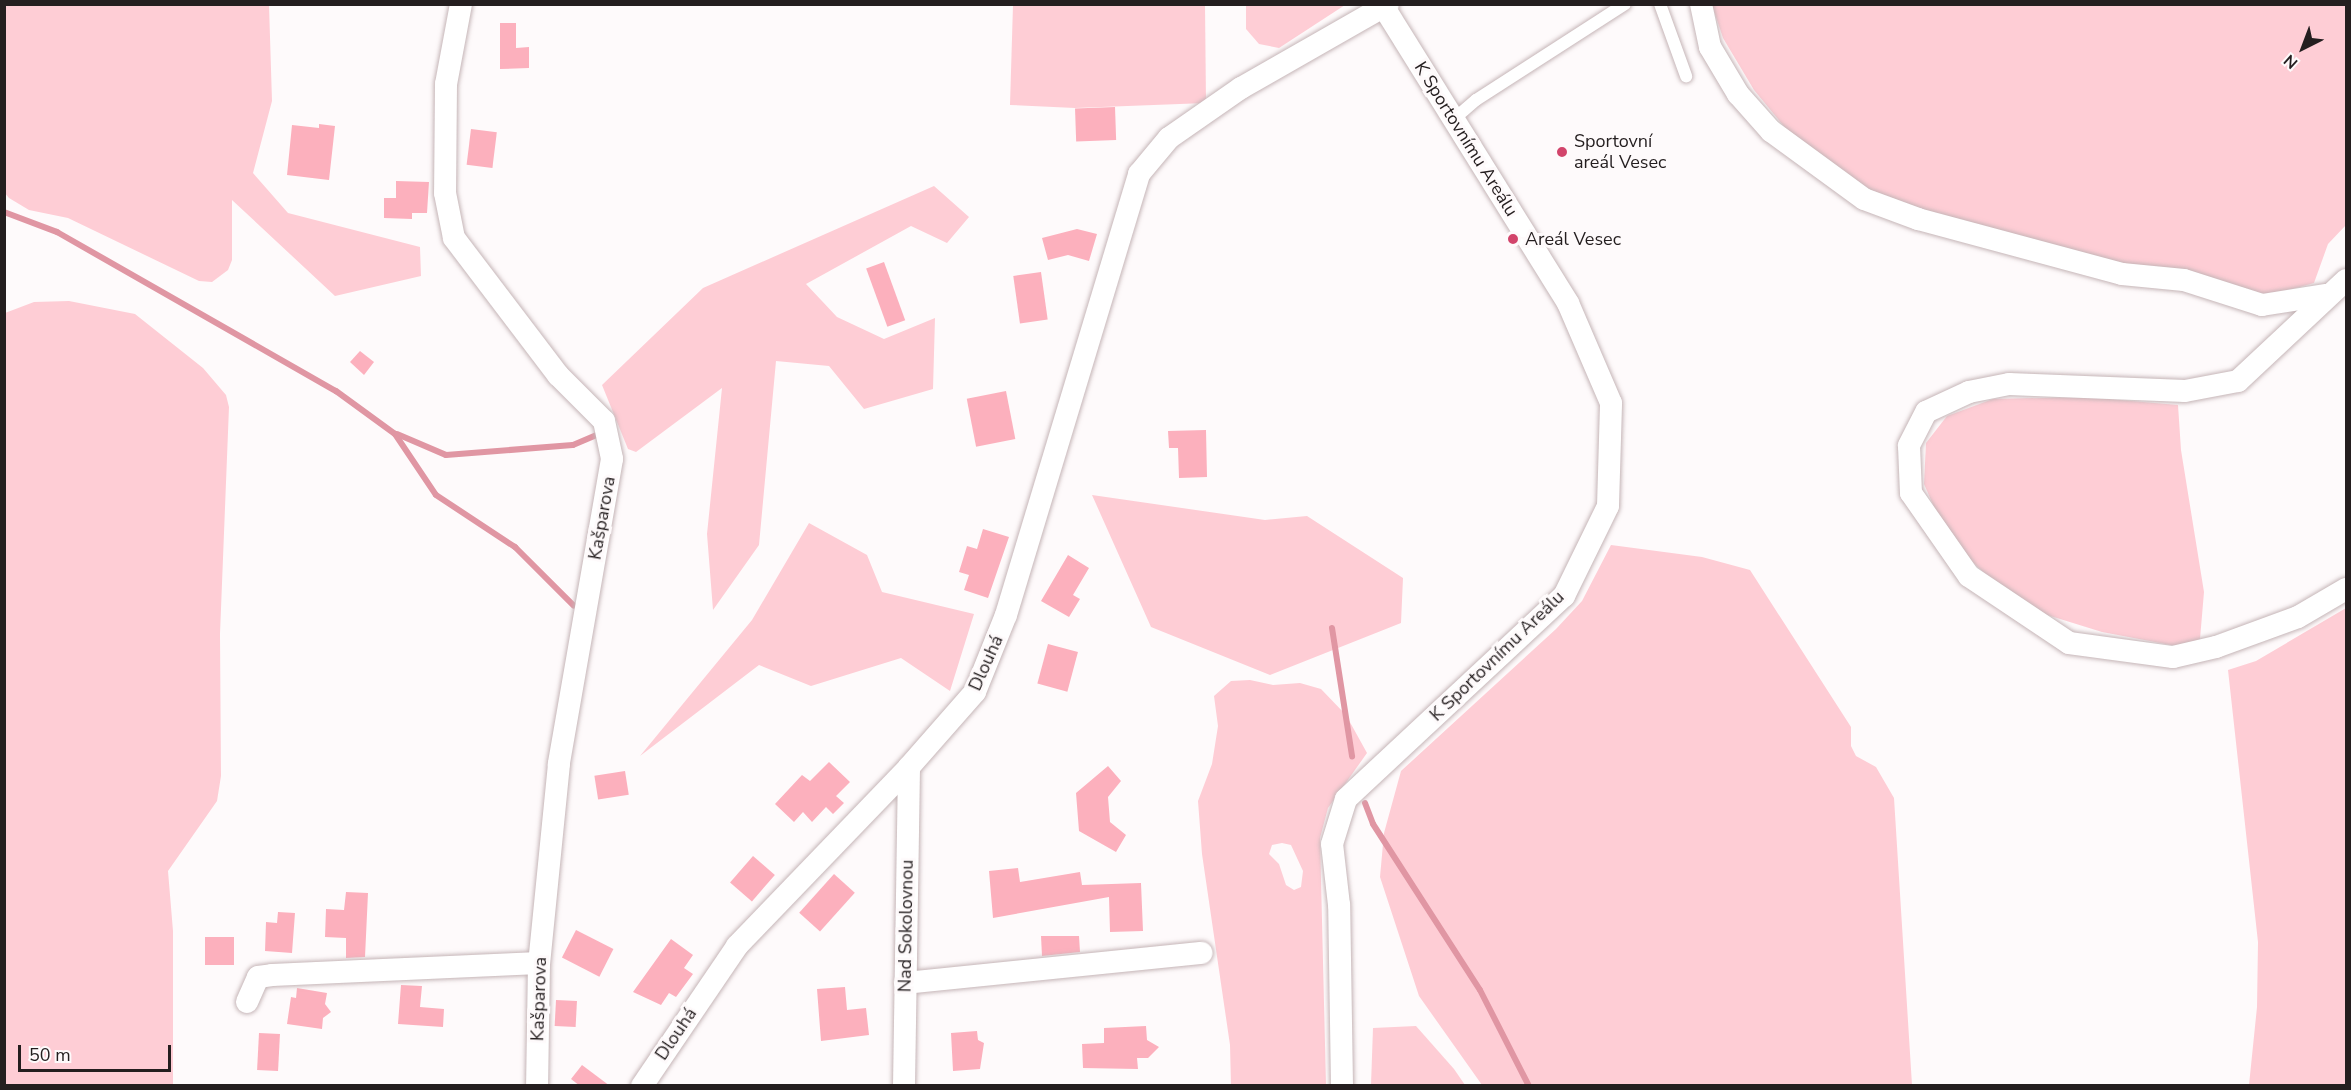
<!DOCTYPE html>
<html>
<head>
<meta charset="utf-8">
<style>
  body { margin:0 }
  #map { position:relative; width:2351px; height:1090px; overflow:hidden; background:#fefafb; font-family:"Nunito Sans",sans-serif }
  div>[style] { position:absolute }
  .green>* { inset:0; background:#fecdd5 }
  .stream>* { height:6px; margin:-3px; padding:0 3px; transform-origin:3px; border-radius:3px; background:#e096a3 }
  .building>* { inset:0; background:#fcb0bd; transform-origin:0 0 }
  .roads { filter:drop-shadow(0 0 2px #c5b5b7) drop-shadow(0 0 2px #c5b5b7) }
  .lane>* { height:12px; margin:-6px; padding:0 6px; transform-origin:6px; border-radius:6px; background:#fff }
  .street>* { height:22px; margin:-11px; padding:0 11px; transform-origin:11px; border-radius:11px; background:#fff }
  .dots>* { width:16px; height:16px; translate:-50% -50%; box-sizing:border-box; border:3px solid #fefafb; border-radius:50% }
  span { translate:-50% -50%; white-space:nowrap; text-align:center; line-height:1.15; -webkit-text-stroke:6px #fefafb; paint-order:stroke }
  .street-label { font-size:18px; color:#241e1f }
  .poi-label { font-size:18px; color:#241e1f }
  .left { translate:0 -50%; text-align:left }
  .frame { position:absolute; inset:0; border:6px solid #241e1f; pointer-events:none }
  .north { position:absolute; left:2273px; top:18px; width:60px; height:60px; -webkit-text-stroke:4px #fefafb; paint-order:stroke; rotate:222deg; font-size:16px; font-weight:700; line-height:24px; text-align:center; color:#241e1f }
  .north::after { content:''; display:block; margin:auto; width:21px; height:27px; background:#241e1f; clip-path:polygon(50% 0,100% 100%,50% 72%,0 100%) }
  .scale { position:absolute; left:18px; top:1045px; width:153px; height:27px; box-sizing:border-box; border:3px solid #241e1f; border-top:0; padding-left:8px; font-size:18px; line-height:21px; white-space:nowrap; color:#241e1f; -webkit-text-stroke:4px #fefafb; paint-order:stroke }
</style>
</head>
<body>
<div id="map">
  <div class="green">
    <i style="clip-path:polygon(4px 5px,269px 5px,272px 101px,253px 173px,288px 213px,420px 247px,421px 276px,335px 296px,232px 200px,232px 260px,228px 270px,212px 282px,199px 281px,68px 218px,29px 210px,9px 198px,4px 192px)"></i>
    <i style="clip-path:polygon(1013px 5px,1205px 5px,1206px 103px,1075px 108px,1010px 105px)"></i>
    <i style="clip-path:polygon(1246px 5px,1246px 4px,1345px 5px,1279px 48px,1259px 44px,1246px 29px)"></i>
    <i style="clip-path:polygon(1712px 5px,2346px 5px,2346px 225px,2328px 244px,2314px 283px,2264px 297px,2003px 238px,1870px 190px,1791px 135px,1754px 90px,1723px 38px)"></i>
    <i style="clip-path:polygon(934px 186px,969px 217px,947px 243px,911px 226px,806px 284px,837px 317px,884px 339px,935px 318px,933px 389px,864px 409px,829px 366px,776px 361px,759px 545px,713px 610px,707px 534px,722px 388px,636px 452px,628px 449px,602px 385px,703px 288px)"></i>
    <i style="clip-path:polygon(69px 301px,135px 314px,203px 368px,226px 395px,229px 407px,220px 634px,221px 776px,217px 801px,168px 871px,173px 931px,173px 1085px,5px 1085px,5px 313px,34px 302px)"></i>
    <i style="clip-path:polygon(2085px 397px,2178px 405px,2181px 450px,2204px 592px,2200px 639px,2192px 649px,2102px 632px,2044px 614px,1995px 583px,1948px 539px,1924px 484px,1926px 443px,1947px 416px,1993px 399px)"></i>
    <i style="clip-path:polygon(1092px 495px,1265px 520px,1307px 516px,1403px 578px,1401px 623px,1270px 675px,1151px 627px)"></i>
    <i style="clip-path:polygon(809px 523px,867px 555px,882px 592px,974px 614px,950px 691px,901px 658px,811px 686px,759px 665px,640px 756px,752px 620px)"></i>
    <i style="clip-path:polygon(1611px 545px,1702px 557px,1750px 570px,1851px 727px,1851px 746px,1856px 756px,1876px 767px,1894px 798px,1912px 1085px,1482px 1085px,1419px 996px,1380px 877px,1384px 833px,1401px 771px,1556px 629px,1582px 601px)"></i>
    <i style="clip-path:polygon(2346px 608px,2346px 1085px,2249px 1085px,2257px 1007px,2258px 942px,2228px 670px,2256px 661px)"></i>
    <i style="clip-path:polygon(evenodd,1250px 680px,1273px 685px,1300px 683px,1321px 689px,1346px 715px,1367px 753px,1328px 808px,1320px 838px,1326px 1085px,1231px 1085px,1230px 1045px,1202px 854px,1198px 801px,1212px 764px,1218px 726px,1214px 696px,1231px 681px,1250px 680px,1282px 843px,1291px 845px,1303px 871px,1301px 887px,1294px 890px,1286px 885px,1279px 864px,1269px 854px,1272px 845px,1282px 843px)"></i>
    <i style="clip-path:polygon(1416px 1026px,1454px 1069px,1465px 1085px,1371px 1085px,1373px 1028px)"></i>
  </div>
  <div class="stream">
    <i style="left:4px;top:212px;width:57px;rotate:20.7deg"></i>
    <i style="left:57px;top:232px;width:321px;rotate:29.7deg"></i>
    <i style="left:336px;top:391px;width:73px;rotate:36.1deg"></i>
    <i style="left:395px;top:434px;width:73px;rotate:56.1deg"></i>
    <i style="left:436px;top:495px;width:95px;rotate:33.4deg"></i>
    <i style="left:515px;top:547px;width:83px;rotate:45deg"></i>
    <i style="left:397px;top:434px;width:53px;rotate:23.2deg"></i>
    <i style="left:446px;top:455px;width:127px;rotate:-4.5deg"></i>
    <i style="left:573px;top:445px;width:30px;rotate:-23deg"></i>
    <i style="left:1332px;top:628px;width:130px;rotate:81.1deg"></i>
    <i style="left:1365px;top:803px;width:22px;rotate:69deg"></i>
    <i style="left:1373px;top:824px;width:197px;rotate:57.2deg"></i>
    <i style="left:1480px;top:990px;width:108px;rotate:63deg"></i>
  </div>
  <div class="building">
    <i style="clip-path:polygon(500px 23px,516px 23px,516px 48px,529px 47px,529px 68px,500px 69px)"></i>
    <i style="left:1115px;top:107px;width:33px;height:40px;rotate:88deg"></i>
    <i style="clip-path:polygon(319px 124px,335px 126px,329px 180px,287px 175px,292px 125px,319px 128px)"></i>
    <i style="left:471px;top:129px;width:26px;height:36px;rotate:7deg"></i>
    <i style="clip-path:polygon(396px 181px,429px 182px,427px 213px,412px 213px,412px 219px,384px 218px,384px 198px,396px 198px)"></i>
    <i style="clip-path:polygon(1077px 229px,1097px 234px,1089px 261px,1068px 255px,1048px 260px,1042px 238px)"></i>
    <i style="left:884px;top:262px;width:62px;height:19px;rotate:70deg"></i>
    <i style="left:1041px;top:272px;width:48px;height:28px;rotate:82deg"></i>
    <i style="clip-path:polygon(360px 351px,374px 362px,364px 375px,350px 362px)"></i>
    <i style="left:1006px;top:391px;width:49px;height:40px;rotate:79deg"></i>
    <i style="clip-path:polygon(1206px 430px,1207px 477px,1179px 478px,1178px 448px,1169px 448px,1168px 431px)"></i>
    <i style="clip-path:polygon(983px 529px,1009px 537px,988px 598px,964px 590px,969px 575px,959px 572px,967px 546px,977px 549px)"></i>
    <i style="clip-path:polygon(1068px 555px,1089px 568px,1073px 595px,1080px 599px,1069px 617px,1041px 601px)"></i>
    <i style="left:1048px;top:644px;width:31px;height:41px;rotate:15deg"></i>
    <i style="clip-path:polygon(829px 762px,850px 782px,836px 796px,844px 803px,833px 814px,826px 807px,812px 822px,803px 812px,794px 822px,775px 804px,802px 775px,810px 781px)"></i>
    <i style="clip-path:polygon(1108px 766px,1121px 781px,1108px 797px,1110px 822px,1126px 835px,1116px 852px,1079px 831px,1076px 793px)"></i>
    <i style="left:625px;top:771px;width:24px;height:31px;rotate:81deg"></i>
    <i style="left:753px;top:856px;width:29px;height:35px;rotate:41deg"></i>
    <i style="clip-path:polygon(1018px 868px,1020px 882px,1080px 872px,1082px 885px,1141px 883px,1143px 931px,1110px 932px,1109px 897px,993px 918px,989px 871px)"></i>
    <i style="left:834px;top:874px;width:28px;height:52px;rotate:42deg"></i>
    <i style="clip-path:polygon(346px 892px,368px 893px,365px 957px,346px 958px,346px 938px,325px 937px,326px 909px,344px 910px)"></i>
    <i style="clip-path:polygon(278px 912px,295px 913px,292px 953px,265px 951px,266px 922px,277px 923px)"></i>
    <i style="left:576px;top:930px;width:42px;height:31px;rotate:27deg"></i>
    <i style="clip-path:polygon(1041px 936px,1079px 936px,1080px 952px,1042px 956px)"></i>
    <i style="left:205px;top:937px;width:29px;height:28px"></i>
    <i style="clip-path:polygon(671px 939px,693px 955px,684px 968px,693px 974px,676px 997px,669px 993px,661px 1005px,633px 992px)"></i>
    <i style="clip-path:polygon(401px 985px,422px 986px,420px 1007px,444px 1009px,443px 1027px,398px 1024px)"></i>
    <i style="clip-path:polygon(845px 987px,847px 1010px,866px 1008px,869px 1035px,821px 1041px,817px 989px)"></i>
    <i style="clip-path:polygon(297px 988px,327px 993px,325px 1004px,331px 1012px,323px 1018px,322px 1029px,287px 1024px,291px 997px,296px 998px)"></i>
    <i style="left:556px;top:1000px;width:21px;height:26px;rotate:3deg"></i>
    <i style="clip-path:polygon(1146px 1026px,1147px 1040px,1159px 1047px,1148px 1058px,1137px 1058px,1138px 1069px,1083px 1068px,1082px 1044px,1104px 1043px,1104px 1028px)"></i>
    <i style="clip-path:polygon(977px 1031px,978px 1040px,984px 1043px,980px 1069px,953px 1071px,951px 1033px)"></i>
    <i style="left:259px;top:1033px;width:21px;height:37px;rotate:3deg"></i>
    <i style="clip-path:polygon(582px 1065px,610px 1086px,580px 1086px,571px 1079px)"></i>
  </div>
  <div class="roads">
    <div class="lane">
      <i style="left:1660px;top:4px;width:77px;rotate:70.1deg"></i>
      <i style="left:1454px;top:119px;width:29px;rotate:-41deg"></i>
      <i style="left:1476px;top:100px;width:177px;rotate:-32.8deg"></i>
    </div>
    <div class="street">
      <i style="left:461px;top:4px;width:81px;rotate:100.6deg"></i>
      <i style="left:446px;top:84px;width:109px;rotate:90.5deg"></i>
      <i style="left:445px;top:193px;width:46px;rotate:78.7deg"></i>
      <i style="left:454px;top:238px;width:172px;rotate:52.8deg"></i>
      <i style="left:558px;top:375px;width:65px;rotate:45deg"></i>
      <i style="left:604px;top:421px;width:39px;rotate:78deg"></i>
      <i style="left:612px;top:459px;width:310px;rotate:99.9deg"></i>
      <i style="left:559px;top:764px;width:200px;rotate:95.7deg"></i>
      <i style="left:539px;top:963px;width:123px;rotate:90.9deg"></i>
      <i style="left:1701px;top:4px;width:44px;rotate:78.2deg"></i>
      <i style="left:1710px;top:47px;width:55px;rotate:59.2deg"></i>
      <i style="left:1738px;top:94px;width:50px;rotate:48.3deg"></i>
      <i style="left:1771px;top:131px;width:115px;rotate:36.2deg"></i>
      <i style="left:1864px;top:199px;width:58px;rotate:20.3deg"></i>
      <i style="left:1918px;top:219px;width:211px;rotate:15.1deg"></i>
      <i style="left:2122px;top:274px;width:62px;rotate:5.5deg"></i>
      <i style="left:2184px;top:280px;width:82px;rotate:17.8deg"></i>
      <i style="left:2262px;top:305px;width:65px;rotate:-8.9deg"></i>
      <i style="left:2346px;top:280px;width:148px;rotate:136.9deg"></i>
      <i style="left:2238px;top:381px;width:54px;rotate:169.3deg"></i>
      <i style="left:2185px;top:391px;width:176px;rotate:-177.7deg"></i>
      <i style="left:2009px;top:384px;width:41px;rotate:168.7deg"></i>
      <i style="left:1969px;top:392px;width:47px;rotate:155.1deg"></i>
      <i style="left:1926px;top:412px;width:38px;rotate:117deg"></i>
      <i style="left:1909px;top:446px;width:47px;rotate:87.6deg"></i>
      <i style="left:1911px;top:493px;width:101px;rotate:55.1deg"></i>
      <i style="left:1969px;top:576px;width:120px;rotate:33.8deg"></i>
      <i style="left:2069px;top:643px;width:105px;rotate:7.7deg"></i>
      <i style="left:2173px;top:657px;width:44px;rotate:-13.1deg"></i>
      <i style="left:2216px;top:647px;width:87px;rotate:-20.1deg"></i>
      <i style="left:2298px;top:617px;width:56px;rotate:-30.3deg"></i>
      <i style="left:905px;top:983px;width:298px;rotate:-5.8deg"></i>
      <i style="left:247px;top:1002px;width:27px;rotate:-66deg"></i>
      <i style="left:258px;top:977px;width:14px;rotate:-8deg"></i>
      <i style="left:272px;top:975px;width:267px;rotate:-2.6deg"></i>
      <i style="left:642px;top:1086px;width:169px;rotate:-55.8deg"></i>
      <i style="left:737px;top:946px;width:248px;rotate:-46.1deg"></i>
      <i style="left:909px;top:767px;width:100px;rotate:-48.7deg"></i>
      <i style="left:975px;top:692px;width:83px;rotate:-68.1deg"></i>
      <i style="left:1006px;top:615px;width:461px;rotate:-73.2deg"></i>
      <i style="left:1139px;top:174px;width:47px;rotate:-50.2deg"></i>
      <i style="left:1169px;top:138px;width:88px;rotate:-34.8deg"></i>
      <i style="left:1241px;top:88px;width:169px;rotate:-29.7deg"></i>
      <i style="left:904px;top:1086px;width:319px;rotate:-89.1deg"></i>
      <i style="left:1342px;top:1086px;width:181px;rotate:-90.9deg"></i>
      <i style="left:1339px;top:905px;width:61px;rotate:-96.5deg"></i>
      <i style="left:1332px;top:844px;width:47px;rotate:-72.7deg"></i>
      <i style="left:1346px;top:799px;width:298px;rotate:-43deg"></i>
      <i style="left:1564px;top:596px;width:100px;rotate:-63.9deg"></i>
      <i style="left:1608px;top:506px;width:103px;rotate:-88.3deg"></i>
      <i style="left:1611px;top:403px;width:109px;rotate:-113.3deg"></i>
      <i style="left:1568px;top:303px;width:349px;rotate:-121.9deg"></i>
    </div>
  </div>
  <div class="dots">
    <i style="left:1562px;top:152px;background:#d2446b"></i>
    <i style="left:1513px;top:239px;background:#d2446b"></i>
  </div>
  <div class="street-label">
    <span style="left:1466px;top:139px;rotate:58deg">K Sportovnímu Areálu</span>
    <span style="left:602px;top:518px;rotate:-80deg">Kašparova</span>
    <span style="left:1497px;top:656px;rotate:-44deg">K Sportovnímu Areálu</span>
    <span style="left:986px;top:663px;rotate:-66deg">Dlouhá</span>
    <span style="left:906px;top:926px;rotate:-89deg">Nad Sokolovnou</span>
    <span style="left:539px;top:999px;rotate:-88deg">Kašparova</span>
    <span style="left:676px;top:1034px;rotate:-56deg">Dlouhá</span>
  </div>
  <div class="poi-label">
    <span class="left" style="left:1574px;top:152px">Sportovní<br>areál Vesec</span>
    <span class="left" style="left:1525px;top:239px">Areál Vesec</span>
  </div>
  <div class="frame"></div>
  <div class="north">N</div>
  <div class="scale">50 m</div>
</div>
</body>
</html>
